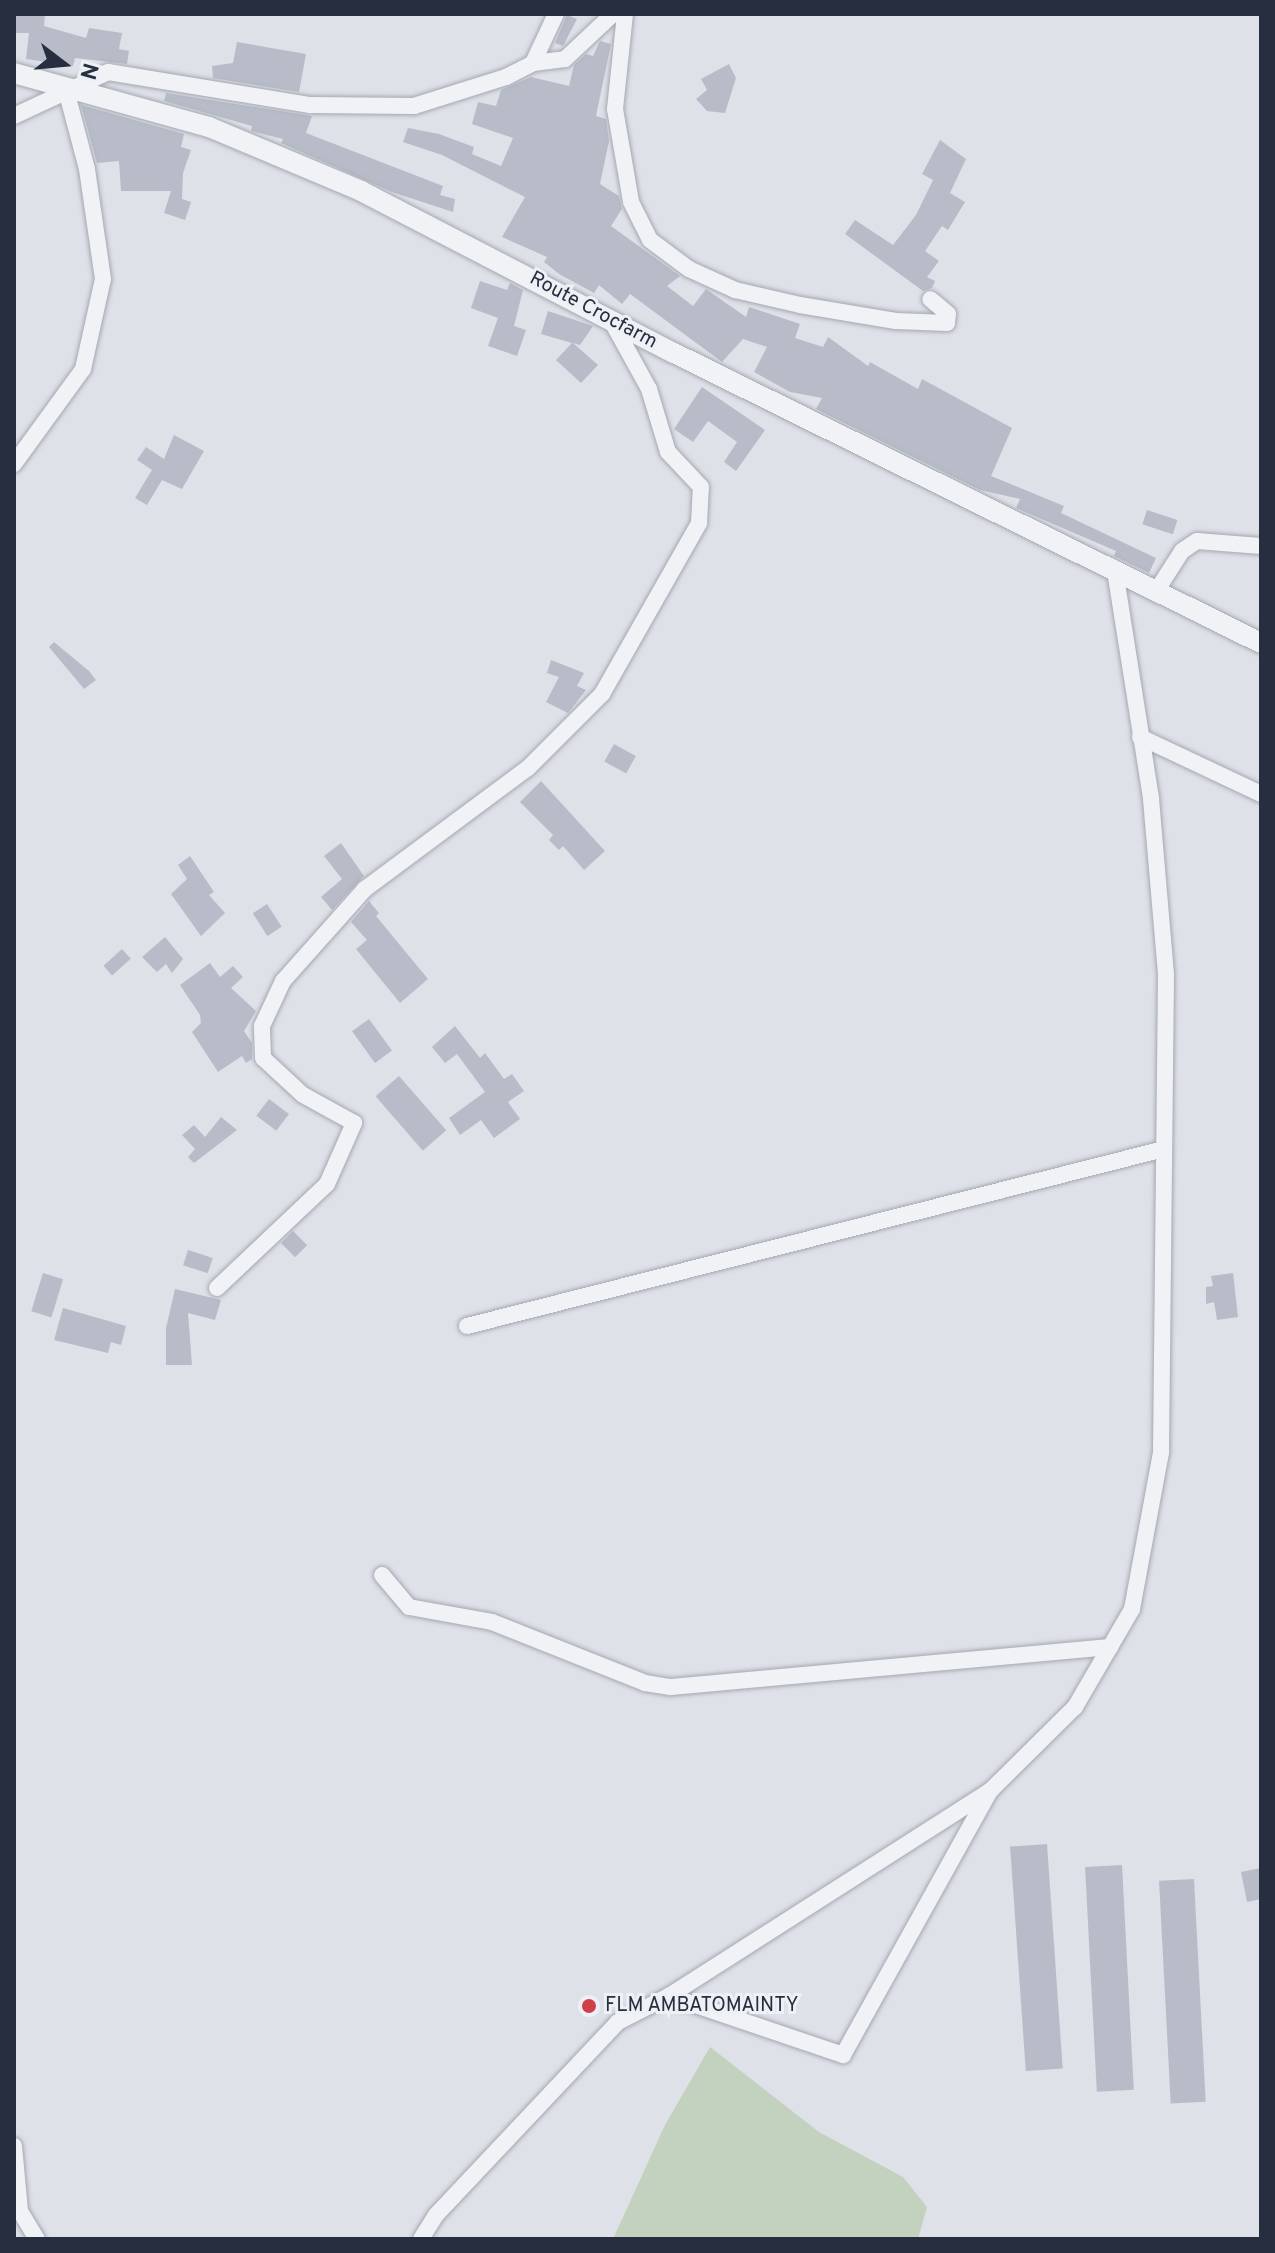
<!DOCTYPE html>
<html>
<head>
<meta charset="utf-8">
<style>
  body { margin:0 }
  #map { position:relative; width:1275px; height:2253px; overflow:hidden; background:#dee1e8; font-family:Overpass,sans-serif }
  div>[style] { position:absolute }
  .green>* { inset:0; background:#c2d2be }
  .building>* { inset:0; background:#b8bcc8; transform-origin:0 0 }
  .roads { filter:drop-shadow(0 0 2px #a3a8b2) drop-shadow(0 0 2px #a3a8b2) }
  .minor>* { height:16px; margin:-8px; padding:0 8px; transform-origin:8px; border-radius:8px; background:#f0f2f6 }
  .tertiary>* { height:20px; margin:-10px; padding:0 10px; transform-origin:10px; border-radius:10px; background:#f0f2f6 }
  .dots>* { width:22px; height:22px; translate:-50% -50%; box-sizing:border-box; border:4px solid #edf0f5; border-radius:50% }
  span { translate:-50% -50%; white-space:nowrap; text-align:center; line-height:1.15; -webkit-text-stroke:6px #edf0f5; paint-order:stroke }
  .street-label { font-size:20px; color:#272e3f }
  .poi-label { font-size:20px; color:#272e3f }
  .left { translate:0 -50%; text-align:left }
  .frame { position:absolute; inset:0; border:16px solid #272e3f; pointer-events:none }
  .north { position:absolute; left:24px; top:24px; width:80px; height:80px; -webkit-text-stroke:6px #edf0f5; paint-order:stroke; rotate:106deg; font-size:22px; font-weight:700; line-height:32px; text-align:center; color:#272e3f }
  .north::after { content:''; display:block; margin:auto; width:28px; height:36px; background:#272e3f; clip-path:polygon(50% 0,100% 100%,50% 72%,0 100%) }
</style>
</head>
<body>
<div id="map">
  <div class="green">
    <i style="clip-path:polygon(710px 2047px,819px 2132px,903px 2177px,927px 2207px,918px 2239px,613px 2239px,665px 2125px)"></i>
  </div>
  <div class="building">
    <i style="clip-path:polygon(14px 14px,45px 14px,44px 26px,86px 38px,89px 28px,122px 33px,119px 49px,129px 51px,127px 64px,75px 58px,73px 66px,26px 59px,29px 33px,14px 33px)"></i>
    <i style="clip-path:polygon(567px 15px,577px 19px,563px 46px,555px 43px)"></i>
    <i style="clip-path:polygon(600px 41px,611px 44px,596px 116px,606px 119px,609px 141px,600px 184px,619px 196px,622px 209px,611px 226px,680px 276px,667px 286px,693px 306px,706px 289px,746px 317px,749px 307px,800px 324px,795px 338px,823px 347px,828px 337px,868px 366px,870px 362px,918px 389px,922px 379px,1012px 428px,991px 476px,1064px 506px,1061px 513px,1156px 558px,1149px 573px,1114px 556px,1116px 551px,1016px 508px,1020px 499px,980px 490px,816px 409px,822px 398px,790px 392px,754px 372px,767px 347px,743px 339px,722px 362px,630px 294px,622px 304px,599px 285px,594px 293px,559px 274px,544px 262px,547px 257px,502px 237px,525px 197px,442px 155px,403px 142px,408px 128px,439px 134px,474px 147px,472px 154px,501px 166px,513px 138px,472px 124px,478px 102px,496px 106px,501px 90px,531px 77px,569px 86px,574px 65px,586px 54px,593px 56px)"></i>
    <i style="clip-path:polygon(237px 42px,306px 54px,299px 92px,213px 78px,212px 66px,233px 63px)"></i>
    <i style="clip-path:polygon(729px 64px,736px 78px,725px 113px,707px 111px,696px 99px,707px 90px,701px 79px)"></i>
    <i style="clip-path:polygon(166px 93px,312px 116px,306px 133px,443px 186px,440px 195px,455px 199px,453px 212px,392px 192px,281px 143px,283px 139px,251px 131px,252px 126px,164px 101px)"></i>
    <i style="clip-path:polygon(81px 105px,184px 134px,181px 147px,191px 150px,183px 173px,182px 199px,191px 202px,185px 220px,164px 213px,171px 191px,121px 191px,119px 161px,97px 163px)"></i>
    <i style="clip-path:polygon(940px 140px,966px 159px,950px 193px,965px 202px,948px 230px,942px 226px,925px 251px,939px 261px,927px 277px,935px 281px,932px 288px,923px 291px,845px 234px,855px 220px,893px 245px,916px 215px,933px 180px,922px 174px)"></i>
    <i style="clip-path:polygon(480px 281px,507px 290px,510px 283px,523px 290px,514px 326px,526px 330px,517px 356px,488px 346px,498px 318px,471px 308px)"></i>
    <i style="clip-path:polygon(548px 311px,593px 326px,580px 345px,573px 343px,598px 365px,581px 383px,556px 360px,572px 343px,541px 334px)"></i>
    <i style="clip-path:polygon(702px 387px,765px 430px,736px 471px,724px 462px,737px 442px,708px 421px,693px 442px,674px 429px)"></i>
    <i style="clip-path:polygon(174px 435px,204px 451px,182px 489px,162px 480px,147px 505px,135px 498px,152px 470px,137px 460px,146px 447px,164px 459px)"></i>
    <i style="left:1147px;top:510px;width:32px;height:15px;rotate:18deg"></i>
    <i style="clip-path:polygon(54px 642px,89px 671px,96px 680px,84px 689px,49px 647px)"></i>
    <i style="clip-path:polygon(551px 660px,584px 673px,577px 686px,586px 690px,568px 713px,546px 702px,559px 677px,547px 673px)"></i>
    <i style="left:614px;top:744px;width:25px;height:20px;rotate:29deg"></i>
    <i style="clip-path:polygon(541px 781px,605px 851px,584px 870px,563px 846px,559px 850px,549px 840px,553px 835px,520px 802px)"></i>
    <i style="clip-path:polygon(341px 843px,364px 876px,332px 910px,321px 897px,342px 879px,324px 856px)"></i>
    <i style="clip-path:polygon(190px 856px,214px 892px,209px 895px,225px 913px,201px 936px,171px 894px,187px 879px,178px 865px)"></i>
    <i style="clip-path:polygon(369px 901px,379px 913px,376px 916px,428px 979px,400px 1003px,356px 949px,367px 940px,351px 922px)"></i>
    <i style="left:267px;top:904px;width:27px;height:17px;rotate:57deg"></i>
    <i style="clip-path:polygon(165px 937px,183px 959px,172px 973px,166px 964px,157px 972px,142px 957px)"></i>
    <i style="left:122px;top:949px;width:13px;height:25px;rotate:48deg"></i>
    <i style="clip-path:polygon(210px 963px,220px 977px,233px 966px,243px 977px,231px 988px,256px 1011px,244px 1031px,252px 1043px,252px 1059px,246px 1063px,242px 1056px,218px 1072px,192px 1032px,201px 1023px,200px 1015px,180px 985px)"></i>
    <i style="left:369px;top:1019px;width:39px;height:21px;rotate:54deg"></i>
    <i style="clip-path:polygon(455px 1026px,480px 1058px,485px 1053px,504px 1079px,512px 1074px,524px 1091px,508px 1102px,520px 1119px,494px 1138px,481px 1120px,460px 1135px,449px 1118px,485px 1092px,457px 1054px,445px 1063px,432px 1047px)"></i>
    <i style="left:399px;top:1076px;width:72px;height:31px;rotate:49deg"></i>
    <i style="left:269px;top:1099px;width:25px;height:21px;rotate:37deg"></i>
    <i style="clip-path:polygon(221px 1117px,237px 1130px,194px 1163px,188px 1157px,195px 1149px,182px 1135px,194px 1125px,205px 1137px)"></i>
    <i style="left:293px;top:1231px;width:20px;height:17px;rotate:45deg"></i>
    <i style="left:188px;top:1250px;width:26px;height:16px;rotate:18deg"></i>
    <i style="left:43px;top:1273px;width:21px;height:40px;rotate:17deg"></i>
    <i style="clip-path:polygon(1233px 1273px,1238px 1317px,1217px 1320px,1214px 1302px,1206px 1304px,1206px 1287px,1213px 1286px,1211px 1276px)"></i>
    <i style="clip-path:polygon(175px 1289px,221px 1300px,215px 1320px,188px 1313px,192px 1365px,166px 1365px,166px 1328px)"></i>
    <i style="clip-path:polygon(63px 1308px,126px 1326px,121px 1345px,111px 1342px,108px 1353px,54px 1340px)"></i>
    <i style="left:1047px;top:1844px;width:225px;height:37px;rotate:86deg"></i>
    <i style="left:1122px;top:1865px;width:225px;height:37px;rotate:87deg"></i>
    <i style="clip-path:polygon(1261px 1868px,1261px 1899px,1247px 1902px,1241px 1872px)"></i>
    <i style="left:1194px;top:1879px;width:223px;height:35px;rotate:87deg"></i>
  </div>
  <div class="roads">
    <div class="minor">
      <i style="left:625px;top:14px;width:96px;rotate:96deg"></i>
      <i style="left:615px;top:109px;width:94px;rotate:80.2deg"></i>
      <i style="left:631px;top:202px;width:42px;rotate:63.4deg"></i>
      <i style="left:650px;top:240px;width:49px;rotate:36.6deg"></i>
      <i style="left:689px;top:269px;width:51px;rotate:24.5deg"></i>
      <i style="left:735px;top:290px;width:67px;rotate:13deg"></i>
      <i style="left:800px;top:305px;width:97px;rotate:9.5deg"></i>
      <i style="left:896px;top:321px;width:51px;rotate:2.2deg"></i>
      <i style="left:947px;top:323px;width:9px;rotate:-84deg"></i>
      <i style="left:948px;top:314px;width:23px;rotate:-140deg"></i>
      <i style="left:533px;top:63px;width:54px;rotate:-64.9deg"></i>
      <i style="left:14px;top:116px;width:104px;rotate:-25.1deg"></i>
      <i style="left:108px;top:72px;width:205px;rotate:9.3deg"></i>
      <i style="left:310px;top:105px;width:104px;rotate:0.6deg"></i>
      <i style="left:414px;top:106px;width:96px;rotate:-17.5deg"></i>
      <i style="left:506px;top:77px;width:30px;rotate:-27deg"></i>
      <i style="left:533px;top:63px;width:32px;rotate:-7deg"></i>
      <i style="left:565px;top:59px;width:66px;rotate:-43.2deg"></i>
      <i style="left:14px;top:464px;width:117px;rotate:-54deg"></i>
      <i style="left:83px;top:369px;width:92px;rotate:-77.5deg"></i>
      <i style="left:103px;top:279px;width:111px;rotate:-98.3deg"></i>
      <i style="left:87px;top:169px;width:82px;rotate:-104.9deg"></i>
      <i style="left:1157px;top:590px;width:46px;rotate:-57.3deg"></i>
      <i style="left:1182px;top:551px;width:18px;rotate:-34deg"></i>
      <i style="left:1197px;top:541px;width:64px;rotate:4.5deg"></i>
      <i style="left:1140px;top:737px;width:134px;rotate:25.2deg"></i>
      <i style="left:217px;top:1288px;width:151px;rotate:-43.4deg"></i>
      <i style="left:327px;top:1184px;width:67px;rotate:-66.1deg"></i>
      <i style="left:354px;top:1123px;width:58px;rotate:-151.2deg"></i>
      <i style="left:303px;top:1095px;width:54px;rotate:-137.2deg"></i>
      <i style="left:263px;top:1058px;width:32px;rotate:-92deg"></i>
      <i style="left:262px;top:1026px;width:50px;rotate:-65deg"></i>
      <i style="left:283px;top:981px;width:123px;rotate:-48.3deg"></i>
      <i style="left:365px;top:889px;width:203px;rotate:-36.6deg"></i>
      <i style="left:528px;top:768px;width:105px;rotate:-45deg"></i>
      <i style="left:602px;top:694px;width:197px;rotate:-60.4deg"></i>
      <i style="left:699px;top:523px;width:36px;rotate:-87deg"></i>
      <i style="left:701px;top:487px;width:48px;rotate:-133.3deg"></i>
      <i style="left:668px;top:452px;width:66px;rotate:-106.8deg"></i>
      <i style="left:649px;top:389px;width:77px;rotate:-118.9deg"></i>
      <i style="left:467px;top:1326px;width:719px;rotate:-14.25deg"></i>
      <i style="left:382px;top:1575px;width:42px;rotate:49.8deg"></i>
      <i style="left:409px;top:1607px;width:84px;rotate:10.2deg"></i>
      <i style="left:492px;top:1622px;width:165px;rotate:21.7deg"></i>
      <i style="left:645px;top:1683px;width:26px;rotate:9deg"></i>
      <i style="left:671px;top:1687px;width:441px;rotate:-5.2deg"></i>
      <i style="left:669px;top:1996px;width:184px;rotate:18.7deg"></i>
      <i style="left:843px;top:2055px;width:302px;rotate:-60.9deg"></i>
      <i style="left:14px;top:2146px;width:65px;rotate:84.7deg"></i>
      <i style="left:20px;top:2211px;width:33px;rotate:59deg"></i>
      <i style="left:421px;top:2239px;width:28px;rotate:-58deg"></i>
      <i style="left:436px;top:2215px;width:265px;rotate:-46.7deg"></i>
      <i style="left:618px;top:2022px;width:57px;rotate:-27deg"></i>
      <i style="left:669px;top:1996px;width:382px;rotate:-32.6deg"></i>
      <i style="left:991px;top:1790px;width:118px;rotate:-44.7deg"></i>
      <i style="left:1075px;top:1707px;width:113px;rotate:-59.8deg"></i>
      <i style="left:1132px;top:1609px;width:159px;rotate:-79.5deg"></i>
      <i style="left:1161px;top:1453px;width:479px;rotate:-89.4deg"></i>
      <i style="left:1166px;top:974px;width:177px;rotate:-94.9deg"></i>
      <i style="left:1151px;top:798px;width:231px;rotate:-99deg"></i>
    </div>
    <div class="tertiary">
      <i style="left:14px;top:73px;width:202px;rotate:15.5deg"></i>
      <i style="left:209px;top:127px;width:165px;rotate:22.8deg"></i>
      <i style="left:361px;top:191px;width:352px;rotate:27.4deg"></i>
      <i style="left:674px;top:353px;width:655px;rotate:26.29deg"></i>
    </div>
  </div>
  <div class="dots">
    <i style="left:589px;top:2006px;background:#d13f49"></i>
  </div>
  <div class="street-label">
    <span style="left:593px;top:311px;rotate:28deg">Route Crocfarm</span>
  </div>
  <div class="poi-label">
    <span class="left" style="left:605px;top:2006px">FLM AMBATOMAINTY</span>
  </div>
  <div class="frame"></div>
  <div class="north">N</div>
</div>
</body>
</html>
